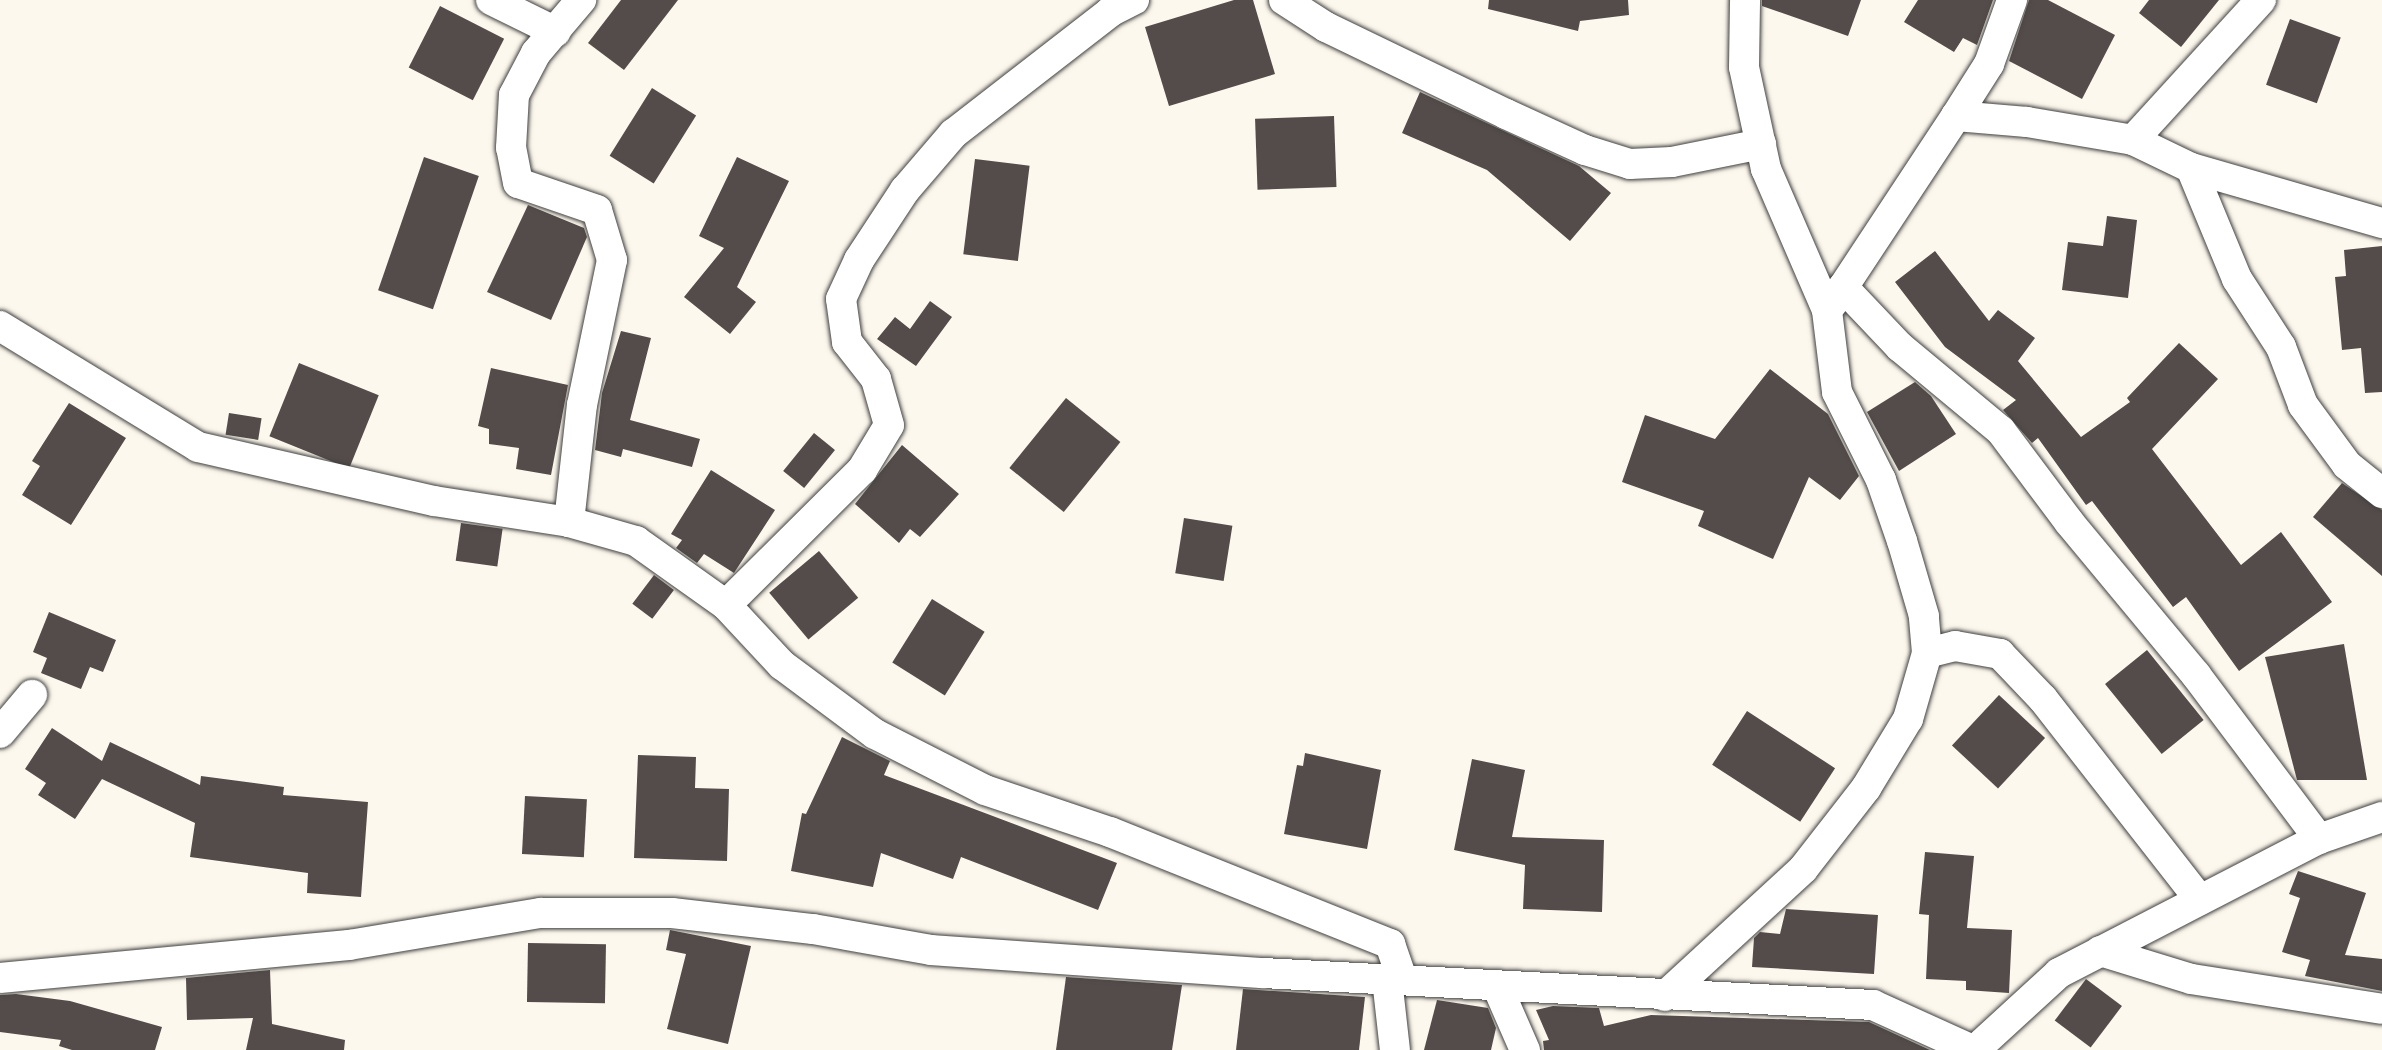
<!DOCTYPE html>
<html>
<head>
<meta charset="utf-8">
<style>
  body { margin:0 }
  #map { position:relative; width:2382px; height:1050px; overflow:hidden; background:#fdf8ed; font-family:"Playfair Display",serif }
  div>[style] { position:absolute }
  .building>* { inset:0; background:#544c4a; transform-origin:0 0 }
  .roads { filter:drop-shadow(0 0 2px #3f3f3f) drop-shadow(0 0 2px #3f3f3f) }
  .minor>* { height:30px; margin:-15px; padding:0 15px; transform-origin:15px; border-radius:15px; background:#fff }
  span { translate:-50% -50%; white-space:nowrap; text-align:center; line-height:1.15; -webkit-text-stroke:7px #fff; paint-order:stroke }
</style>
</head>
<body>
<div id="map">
  <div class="building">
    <i style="clip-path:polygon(621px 0,678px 0,624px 70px,588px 43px)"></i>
    <i style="clip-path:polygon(1234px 0,1253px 0,1275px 74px,1169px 106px,1145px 27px)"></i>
    <i style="clip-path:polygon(1489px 0,1628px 0,1629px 15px,1580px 21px,1578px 31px,1488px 9px)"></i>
    <i style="clip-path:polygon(1762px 0,1861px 0,1848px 36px,1762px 6px)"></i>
    <i style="clip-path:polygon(1918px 0,1993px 0,1977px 45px,1963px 38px,1954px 52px,1904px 22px)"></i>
    <i style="clip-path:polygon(2029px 0,2048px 0,2115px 35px,2082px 99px,2009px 61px)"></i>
    <i style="clip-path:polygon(2149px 0,2219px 0,2181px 47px,2139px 13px)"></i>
    <i style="left:440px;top:6px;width:72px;height:69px;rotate:27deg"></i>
    <i style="left:2290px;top:19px;width:54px;height:70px;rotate:20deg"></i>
    <i style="left:652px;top:88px;width:52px;height:80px;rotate:32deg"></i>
    <i style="clip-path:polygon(1420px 92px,1579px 166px,1611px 193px,1570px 241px,1487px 170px,1402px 133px)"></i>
    <i style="left:1334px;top:116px;width:71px;height:79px;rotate:88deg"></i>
    <i style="left:424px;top:157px;width:58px;height:141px;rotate:19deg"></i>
    <i style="clip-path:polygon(737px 157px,789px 181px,737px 287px,756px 302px,730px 334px,684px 297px,724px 248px,699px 236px)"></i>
    <i style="left:975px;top:159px;width:55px;height:96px;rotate:7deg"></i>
    <i style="clip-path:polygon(528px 205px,584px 228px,587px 237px,551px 320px,487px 292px)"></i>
    <i style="clip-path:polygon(2107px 216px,2137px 220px,2128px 298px,2062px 290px,2068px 242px,2103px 246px)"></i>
    <i style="clip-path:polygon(2382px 246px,2382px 392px,2365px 393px,2361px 348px,2342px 350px,2335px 277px,2346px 276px,2344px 250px)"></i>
    <i style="clip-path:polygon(1935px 251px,1989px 321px,1998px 310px,2035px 338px,2018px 361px,2081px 437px,2130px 402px,2127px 398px,2179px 343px,2218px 379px,2152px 449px,2241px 565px,2281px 532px,2332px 602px,2239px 671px,2186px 597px,2173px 607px,2092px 501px,2086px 505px,2038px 438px,2032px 443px,2003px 410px,2016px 400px,1945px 347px,1895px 282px)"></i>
    <i style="clip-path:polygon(930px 301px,952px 317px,916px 366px,877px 339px,895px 317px,910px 329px)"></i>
    <i style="clip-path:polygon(621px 331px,651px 338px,630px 420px,700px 439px,692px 467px,623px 449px,621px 457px,595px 450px,602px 393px)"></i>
    <i style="left:299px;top:363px;width:86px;height:79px;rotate:22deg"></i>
    <i style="clip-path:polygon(491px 368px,568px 385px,551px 475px,516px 469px,519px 448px,489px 444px,489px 429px,478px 426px)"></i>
    <i style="clip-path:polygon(1770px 369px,1828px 414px,1859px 476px,1840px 500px,1809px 477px,1773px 559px,1698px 526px,1704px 511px,1622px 482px,1645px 415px,1715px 439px)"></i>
    <i style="clip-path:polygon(1915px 382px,1931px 396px,1956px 434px,1899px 471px,1867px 412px)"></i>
    <i style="left:1066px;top:398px;width:70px;height:90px;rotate:39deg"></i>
    <i style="clip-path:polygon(69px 403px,126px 438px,71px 525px,22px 495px,40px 466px,32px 461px)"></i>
    <i style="left:229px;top:413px;width:33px;height:22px;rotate:9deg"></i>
    <i style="left:814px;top:433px;width:27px;height:49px;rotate:39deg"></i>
    <i style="clip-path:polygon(902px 445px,959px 494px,920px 537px,910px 529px,899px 543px,855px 504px)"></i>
    <i style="clip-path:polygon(711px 470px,775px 510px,734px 573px,704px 554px,697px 563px,676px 548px,682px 540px,671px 534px)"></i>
    <i style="clip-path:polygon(2342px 483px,2382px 510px,2382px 576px,2313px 517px)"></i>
    <i style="left:1184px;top:518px;width:49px;height:56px;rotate:9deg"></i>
    <i style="left:461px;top:523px;width:42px;height:38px;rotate:8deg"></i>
    <i style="left:819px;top:551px;width:61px;height:65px;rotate:50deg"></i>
    <i style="left:654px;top:575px;width:25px;height:36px;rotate:37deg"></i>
    <i style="left:932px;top:599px;width:62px;height:75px;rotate:32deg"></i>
    <i style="clip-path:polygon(49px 612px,116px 640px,103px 672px,90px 667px,81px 689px,41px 673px,47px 658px,33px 652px)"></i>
    <i style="clip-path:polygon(2344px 644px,2367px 780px,2297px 780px,2265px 657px)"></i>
    <i style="left:2147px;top:650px;width:90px;height:54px;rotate:51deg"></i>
    <i style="left:1999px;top:695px;width:63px;height:69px;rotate:43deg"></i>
    <i style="left:1747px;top:711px;width:105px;height:64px;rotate:33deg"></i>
    <i style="clip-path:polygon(52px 728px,102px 761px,110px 742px,200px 785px,201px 776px,284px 787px,283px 795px,368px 802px,361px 897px,307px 893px,308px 873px,190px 857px,195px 823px,102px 779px,75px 819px,38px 795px,46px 783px,25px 769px)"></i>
    <i style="clip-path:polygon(842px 737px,890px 761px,884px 775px,1117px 863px,1098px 910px,961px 857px,953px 879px,881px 853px,873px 887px,791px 871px,802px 813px,806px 814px)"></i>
    <i style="clip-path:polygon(1305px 753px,1381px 770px,1367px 849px,1284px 834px,1297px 765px,1303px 766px)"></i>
    <i style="clip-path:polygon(638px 755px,696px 757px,695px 788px,729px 789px,727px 861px,634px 858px)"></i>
    <i style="clip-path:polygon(1472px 759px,1525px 770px,1512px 837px,1604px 840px,1602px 912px,1523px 909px,1525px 865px,1454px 850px)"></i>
    <i style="left:525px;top:796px;width:62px;height:58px;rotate:3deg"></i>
    <i style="clip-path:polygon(1925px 852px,1974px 856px,1967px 928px,2012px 930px,2009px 993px,1966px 990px,1966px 981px,1926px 979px,1929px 915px,1919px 914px)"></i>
    <i style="clip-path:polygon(2298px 871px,2366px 893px,2345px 955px,2382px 959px,2382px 991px,2305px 976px,2310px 960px,2282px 952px,2300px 898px,2289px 894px)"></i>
    <i style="clip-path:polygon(1786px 909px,1878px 915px,1874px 974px,1752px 967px,1754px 938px,1760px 932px,1780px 934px)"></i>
    <i style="clip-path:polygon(670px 930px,751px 946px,728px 1044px,667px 1029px,686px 954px,666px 950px)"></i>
    <i style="left:528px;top:943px;width:78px;height:59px;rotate:1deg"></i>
    <i style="clip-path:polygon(270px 970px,272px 1024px,345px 1040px,344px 1050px,246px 1050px,253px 1018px,187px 1020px,186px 978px)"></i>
    <i style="clip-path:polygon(1066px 977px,1182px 985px,1172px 1050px,1056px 1050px)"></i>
    <i style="left:2086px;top:979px;width:45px;height:52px;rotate:37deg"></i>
    <i style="clip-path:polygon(1243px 989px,1365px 997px,1359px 1050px,1236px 1050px)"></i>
    <i style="clip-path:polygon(16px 994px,70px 1001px,162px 1027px,155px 1050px,72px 1050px,59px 1046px,61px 1040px,0 1032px,0 995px)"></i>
    <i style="clip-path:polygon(1437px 1000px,1488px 1008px,1496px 1028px,1491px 1050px,1424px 1050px)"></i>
    <i style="clip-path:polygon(1553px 1006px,1599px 1008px,1604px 1026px,1651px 1015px,1869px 1022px,1930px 1050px,1544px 1050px,1543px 1041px,1549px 1040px,1536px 1010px)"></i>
  </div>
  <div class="roads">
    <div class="minor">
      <i style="left:491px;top:0;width:72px;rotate:26.2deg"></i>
      <i style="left:1284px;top:0;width:50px;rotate:32.7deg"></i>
      <i style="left:1326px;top:27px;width:200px;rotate:25.8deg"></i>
      <i style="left:1506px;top:114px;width:87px;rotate:24.5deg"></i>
      <i style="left:1585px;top:150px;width:47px;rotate:17.3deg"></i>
      <i style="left:1630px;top:164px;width:42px;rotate:-2.7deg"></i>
      <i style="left:1672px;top:162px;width:91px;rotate:-11.4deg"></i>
      <i style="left:1956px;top:116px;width:62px;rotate:-57.6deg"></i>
      <i style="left:1989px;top:64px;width:68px;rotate:-70.2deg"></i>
      <i style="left:2133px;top:140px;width:64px;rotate:25.8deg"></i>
      <i style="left:2191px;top:168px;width:199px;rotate:16.1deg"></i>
      <i style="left:2191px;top:168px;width:120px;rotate:67.5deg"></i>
      <i style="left:2237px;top:279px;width:81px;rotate:57.1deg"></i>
      <i style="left:2281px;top:347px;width:62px;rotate:69.2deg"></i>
      <i style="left:2303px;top:405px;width:74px;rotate:53.7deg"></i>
      <i style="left:2347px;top:465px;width:45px;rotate:38.7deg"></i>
      <i style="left:1843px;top:287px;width:83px;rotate:46.5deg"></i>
      <i style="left:1900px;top:347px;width:131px;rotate:39.7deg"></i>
      <i style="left:2001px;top:431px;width:114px;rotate:53.2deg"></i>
      <i style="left:2069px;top:522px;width:199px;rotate:50.3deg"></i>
      <i style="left:2196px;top:675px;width:205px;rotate:53.1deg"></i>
      <i style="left:1832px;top:304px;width:225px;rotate:-56.6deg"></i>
      <i style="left:1956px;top:116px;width:71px;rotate:4.8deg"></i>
      <i style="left:2027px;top:122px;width:108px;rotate:9.6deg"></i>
      <i style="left:2133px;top:140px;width:190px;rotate:-47.6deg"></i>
      <i style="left:0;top:326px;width:232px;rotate:31.4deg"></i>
      <i style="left:198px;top:447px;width:242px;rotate:12.9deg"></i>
      <i style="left:434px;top:501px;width:137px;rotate:8.8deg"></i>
      <i style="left:569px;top:522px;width:70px;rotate:15.8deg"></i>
      <i style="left:636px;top:541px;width:110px;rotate:35.4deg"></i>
      <i style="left:726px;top:605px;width:82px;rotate:47deg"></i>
      <i style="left:782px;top:665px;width:116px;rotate:36.6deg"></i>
      <i style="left:875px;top:734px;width:123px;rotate:27deg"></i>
      <i style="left:985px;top:790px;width:132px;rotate:18.6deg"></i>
      <i style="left:1110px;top:832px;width:302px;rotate:21.8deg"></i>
      <i style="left:1390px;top:944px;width:37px;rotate:71deg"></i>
      <i style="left:569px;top:522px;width:118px;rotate:-83.7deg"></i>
      <i style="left:582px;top:405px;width:148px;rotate:-78.3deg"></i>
      <i style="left:612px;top:260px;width:52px;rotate:-106.7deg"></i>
      <i style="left:597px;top:210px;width:83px;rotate:-161.1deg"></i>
      <i style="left:518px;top:183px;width:36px;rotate:-101deg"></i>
      <i style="left:511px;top:148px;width:53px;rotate:-86.8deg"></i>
      <i style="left:514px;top:95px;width:47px;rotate:-62.4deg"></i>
      <i style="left:536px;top:53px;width:70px;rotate:-49.7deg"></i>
      <i style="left:726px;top:605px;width:192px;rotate:-44.8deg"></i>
      <i style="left:862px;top:470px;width:52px;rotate:-59deg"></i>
      <i style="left:889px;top:425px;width:48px;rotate:-105.8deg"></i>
      <i style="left:876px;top:379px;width:47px;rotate:-128.1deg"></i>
      <i style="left:847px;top:342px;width:43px;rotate:-97.9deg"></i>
      <i style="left:841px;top:299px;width:43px;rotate:-65.2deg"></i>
      <i style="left:859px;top:260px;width:84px;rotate:-56.7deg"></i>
      <i style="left:905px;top:190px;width:74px;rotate:-49.4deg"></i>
      <i style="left:953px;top:134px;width:199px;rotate:-37.8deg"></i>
      <i style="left:1110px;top:12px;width:27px;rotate:-27deg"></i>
      <i style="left:1927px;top:653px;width:29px;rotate:-14deg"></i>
      <i style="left:1955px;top:646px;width:46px;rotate:10.1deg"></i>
      <i style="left:2000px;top:654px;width:62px;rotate:46.3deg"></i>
      <i style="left:2043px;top:699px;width:255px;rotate:52deg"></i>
      <i style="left:0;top:733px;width:50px;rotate:-49.9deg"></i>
      <i style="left:2100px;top:951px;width:95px;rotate:17.1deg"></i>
      <i style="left:2191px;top:979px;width:193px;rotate:8.9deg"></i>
      <i style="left:0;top:978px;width:351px;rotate:-5.4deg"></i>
      <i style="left:349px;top:945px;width:195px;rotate:-9.5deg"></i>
      <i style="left:541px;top:913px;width:131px"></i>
      <i style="left:672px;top:913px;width:142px;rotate:6.5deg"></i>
      <i style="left:813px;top:929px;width:120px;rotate:10.1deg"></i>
      <i style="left:931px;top:950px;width:333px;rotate:4deg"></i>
      <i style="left:1263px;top:973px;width:611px;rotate:3deg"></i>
      <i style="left:1873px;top:1005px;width:109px;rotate:24.4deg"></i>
      <i style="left:1387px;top:979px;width:71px;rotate:83.6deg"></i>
      <i style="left:1497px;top:986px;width:70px;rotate:66.4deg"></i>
      <i style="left:1665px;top:996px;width:188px;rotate:-42.6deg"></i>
      <i style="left:1803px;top:869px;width:103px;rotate:-52.1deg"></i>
      <i style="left:1866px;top:788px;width:81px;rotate:-58.7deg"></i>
      <i style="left:1908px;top:719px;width:69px;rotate:-73.9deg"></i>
      <i style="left:1927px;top:653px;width:37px;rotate:-95deg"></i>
      <i style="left:1924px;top:616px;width:78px;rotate:-106.3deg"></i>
      <i style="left:1902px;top:541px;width:65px;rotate:-109deg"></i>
      <i style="left:1881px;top:480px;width:98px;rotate:-116.6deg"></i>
      <i style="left:1837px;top:392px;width:83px;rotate:-97deg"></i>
      <i style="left:1827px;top:310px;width:154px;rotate:-113.4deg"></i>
      <i style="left:1766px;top:169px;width:104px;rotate:-102.2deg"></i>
      <i style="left:1744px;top:67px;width:67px;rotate:-89.1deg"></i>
      <i style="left:1975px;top:1050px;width:114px;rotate:-42.5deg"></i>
      <i style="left:2059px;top:973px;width:292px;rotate:-27.3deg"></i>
      <i style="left:2319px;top:839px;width:67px;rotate:-19.2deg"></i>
    </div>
  </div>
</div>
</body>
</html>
